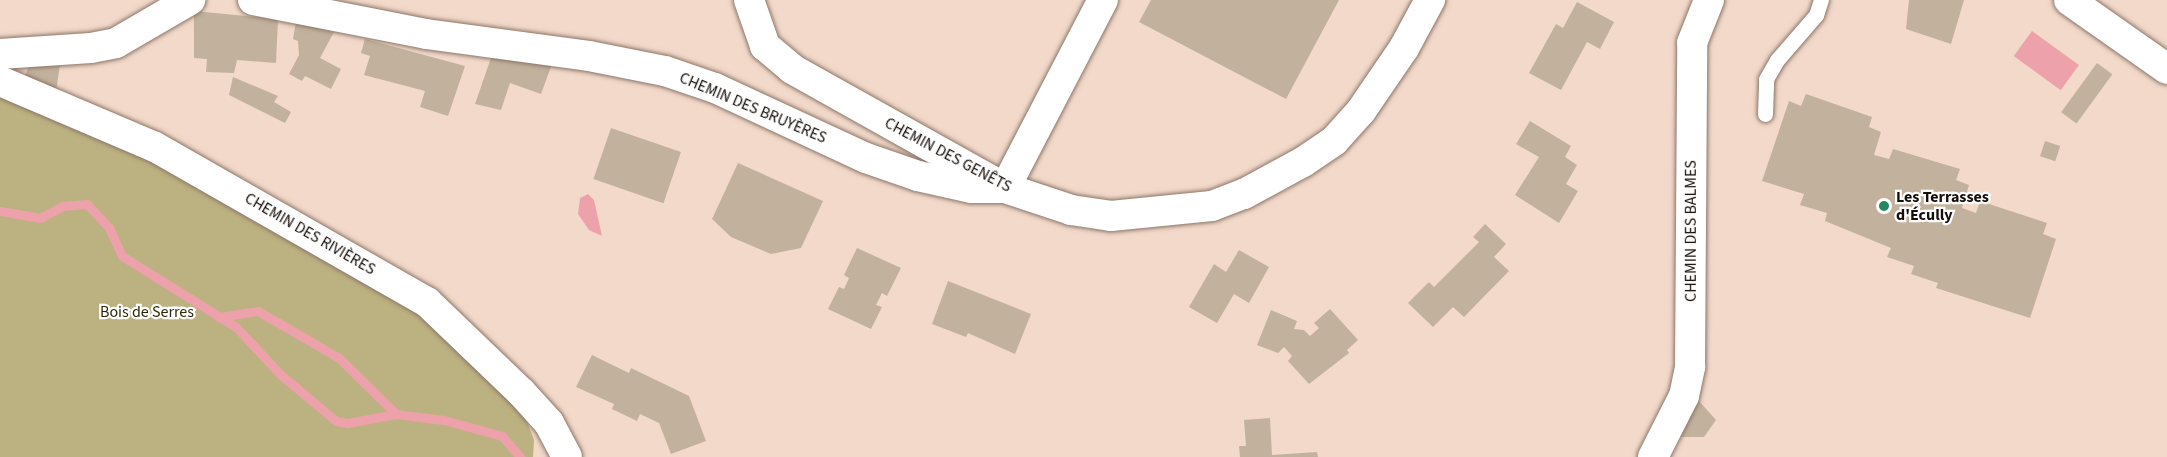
<!DOCTYPE html>
<html>
<head>
<meta charset="utf-8">
<style>
  body { margin:0 }
  #map { position:relative; width:2167px; height:457px; overflow:hidden; background:#f2d9ca; font-family:"Source Sans 3",sans-serif }
  div>[style] { position:absolute }
  .green>* { inset:0; background:#bcb281 }
  .water>* { inset:0; background:#eda1aa; transform-origin:0 0 }
  .stream>* { height:9px; margin:-4.5px; padding:0 4.5px; transform-origin:4.5px; border-radius:4.5px; background:#eda1aa }
  .building>* { inset:0; background:#c2b29d; transform-origin:0 0 }
  .roads { filter:drop-shadow(0 0 2px #8c7668) drop-shadow(0 0 2px #8c7668) }
  .lane>* { height:15px; margin:-7.5px; padding:0 7.5px; transform-origin:7.5px; border-radius:7.5px; background:#fff }
  .street>* { height:30px; margin:-15px; padding:0 15px; transform-origin:15px; border-radius:15px; background:#fff }
  .dots>* { width:16px; height:16px; translate:-50% -50%; box-sizing:border-box; border:3px solid #fff; border-radius:50% }
  span { translate:-50% -50%; white-space:nowrap; text-align:center; line-height:1.15; -webkit-text-stroke:4.5px #fff; paint-order:stroke }
  .street-label { font-size:16px; color:#160e09 }
  .poi-label { font-size:16px; color:#160e09; font-weight:700 }
  .left { translate:0 -50%; text-align:left }
  .park-label { font-size:16px; color:#302909 }
</style>
</head>
<body>
<div id="map">
  <div class="green">
    <i style="clip-path:polygon(0 86px,153px 150px,423px 305px,516px 394px,534px 440px,533px 457px,0 457px)"></i>
  </div>
  <div class="water">
    <i style="left:2032px;top:31px;width:58px;height:31px;rotate:36deg"></i>
    <i style="clip-path:polygon(588px 194px,594px 200px,602px 236px,589px 230px,578px 214px,580px 198px)"></i>
  </div>
  <div class="stream">
    <i style="left:0;top:211px;width:41px;rotate:9.9deg"></i>
    <i style="left:40px;top:218px;width:26px;rotate:-28deg"></i>
    <i style="left:63px;top:206px;width:24px;rotate:-5deg"></i>
    <i style="left:87px;top:204px;width:33px;rotate:47deg"></i>
    <i style="left:109px;top:228px;width:31px;rotate:65deg"></i>
    <i style="left:122px;top:256px;width:134px;rotate:31.9deg"></i>
    <i style="left:236px;top:327px;width:64px;rotate:46.9deg"></i>
    <i style="left:280px;top:374px;width:73px;rotate:40deg"></i>
    <i style="left:336px;top:421px;width:11px;rotate:10deg"></i>
    <i style="left:347px;top:423px;width:50px;rotate:-10.4deg"></i>
    <i style="left:396px;top:414px;width:48px;rotate:7.1deg"></i>
    <i style="left:444px;top:420px;width:60px;rotate:15.4deg"></i>
    <i style="left:502px;top:436px;width:28px;rotate:49deg"></i>
    <i style="left:219px;top:317px;width:39px;rotate:-9deg"></i>
    <i style="left:258px;top:311px;width:94px;rotate:30.1deg"></i>
    <i style="left:339px;top:358px;width:80px;rotate:44.5deg"></i>
  </div>
  <div class="building">
    <i style="clip-path:polygon(1151px 0,1339px 0,1286px 99px,1139px 22px)"></i>
    <i style="clip-path:polygon(1909px 0,1964px 0,1951px 44px,1906px 29px)"></i>
    <i style="clip-path:polygon(1577px 2px,1614px 22px,1600px 49px,1587px 42px,1561px 90px,1529px 73px,1556px 24px,1563px 28px)"></i>
    <i style="clip-path:polygon(194px 11px,278px 19px,276px 63px,237px 60px,234px 73px,206px 72px,207px 59px,194px 58px)"></i>
    <i style="clip-path:polygon(296px 22px,334px 32px,320px 58px,341px 69px,331px 89px,305px 76px,302px 81px,289px 74px,299px 55px,298px 41px,293px 39px)"></i>
    <i style="clip-path:polygon(365px 39px,465px 66px,448px 116px,420px 107px,425px 91px,364px 75px,370px 56px,361px 53px)"></i>
    <i style="clip-path:polygon(492px 55px,552px 64px,541px 94px,510px 83px,501px 110px,475px 104px)"></i>
    <i style="left:2097px;top:63px;width:19px;height:61px;rotate:36deg"></i>
    <i style="clip-path:polygon(60px 64px,56px 92px,44px 88px,45px 83px,25px 77px,29px 65px)"></i>
    <i style="clip-path:polygon(233px 77px,278px 96px,274px 102px,291px 112px,285px 123px,229px 95px)"></i>
    <i style="clip-path:polygon(1806px 94px,1872px 117px,1869px 127px,1881px 132px,1874px 155px,1889px 159px,1893px 149px,1960px 169px,1956px 180px,1969px 185px,1962px 208px,1976px 213px,1980px 201px,2047px 223px,2043px 234px,2056px 239px,2030px 318px,1936px 288px,1938px 283px,1911px 274px,1914px 266px,1887px 257px,1891px 248px,1825px 221px,1827px 213px,1800px 205px,1804px 194px,1762px 181px,1789px 101px,1801px 106px)"></i>
    <i style="clip-path:polygon(1530px 121px,1571px 146px,1565px 157px,1577px 165px,1566px 184px,1578px 191px,1559px 223px,1515px 195px,1539px 157px,1516px 144px)"></i>
    <i style="left:611px;top:128px;width:74px;height:54px;rotate:19deg"></i>
    <i style="left:2045px;top:141px;width:16px;height:16px;rotate:18deg"></i>
    <i style="clip-path:polygon(738px 163px,823px 201px,801px 248px,771px 254px,731px 237px,712px 219px)"></i>
    <i style="clip-path:polygon(1485px 224px,1506px 244px,1494px 257px,1509px 271px,1464px 317px,1453px 307px,1433px 327px,1408px 303px,1429px 282px,1434px 287px,1479px 242px,1473px 237px)"></i>
    <i style="clip-path:polygon(857px 248px,901px 268px,887px 296px,882px 293px,876px 305px,882px 307px,871px 329px,828px 309px,839px 287px,844px 289px,849px 278px,844px 275px)"></i>
    <i style="clip-path:polygon(1239px 250px,1269px 267px,1249px 303px,1234px 294px,1217px 323px,1189px 307px,1214px 264px,1226px 272px)"></i>
    <i style="clip-path:polygon(948px 281px,1031px 314px,1015px 354px,968px 333px,966px 337px,932px 324px)"></i>
    <i style="clip-path:polygon(1330px 309px,1358px 340px,1347px 350px,1349px 353px,1309px 384px,1288px 361px,1292px 356px,1284px 347px,1278px 353px,1257px 345px,1271px 310px,1297px 321px,1294px 329px,1304px 330px,1310px 336px,1319px 328px,1314px 323px)"></i>
    <i style="clip-path:polygon(592px 355px,629px 373px,631px 368px,689px 396px,706px 441px,671px 454px,659px 423px,640px 414px,637px 421px,612px 409px,614px 404px,576px 387px)"></i>
    <i style="clip-path:polygon(1699px 401px,1716px 420px,1704px 437px,1680px 437px)"></i>
    <i style="clip-path:polygon(1270px 418px,1272px 455px,1317px 452px,1318px 457px,1240px 457px,1239px 446px,1246px 446px,1244px 420px)"></i>
  </div>
  <div class="roads">
    <div class="lane">
      <i style="left:1765px;top:114px;width:35px;rotate:-88deg"></i>
      <i style="left:1766px;top:79px;width:22px;rotate:-60deg"></i>
      <i style="left:1777px;top:60px;width:60px;rotate:-49.1deg"></i>
      <i style="left:1816px;top:15px;width:16px;rotate:-72deg"></i>
    </div>
    <div class="street">
      <i style="left:253px;top:0;width:176px;rotate:11.1deg"></i>
      <i style="left:426px;top:34px;width:164px;rotate:7.7deg"></i>
      <i style="left:589px;top:56px;width:77px;rotate:11.2deg"></i>
      <i style="left:665px;top:71px;width:53px;rotate:18.8deg"></i>
      <i style="left:715px;top:88px;width:166px;rotate:24.9deg"></i>
      <i style="left:866px;top:158px;width:55px;rotate:19.1deg"></i>
      <i style="left:918px;top:176px;width:54px;rotate:12.8deg"></i>
      <i style="left:971px;top:188px;width:34px"></i>
      <i style="left:1005px;top:188px;width:212px;rotate:-62.5deg"></i>
      <i style="left:749px;top:0;width:49px;rotate:70.8deg"></i>
      <i style="left:765px;top:46px;width:35px;rotate:40deg"></i>
      <i style="left:792px;top:69px;width:244px;rotate:29.2deg"></i>
      <i style="left:1005px;top:188px;width:70px;rotate:18.4deg"></i>
      <i style="left:1071px;top:210px;width:40px;rotate:8.5deg"></i>
      <i style="left:1111px;top:216px;width:101px;rotate:-5.7deg"></i>
      <i style="left:1212px;top:206px;width:34px;rotate:-21deg"></i>
      <i style="left:1244px;top:194px;width:67px;rotate:-28.5deg"></i>
      <i style="left:1303px;top:162px;width:37px;rotate:-34deg"></i>
      <i style="left:1334px;top:141px;width:40px;rotate:-48deg"></i>
      <i style="left:1361px;top:111px;width:76px;rotate:-55.7deg"></i>
      <i style="left:1404px;top:48px;width:55px;rotate:-61.6deg"></i>
      <i style="left:2069px;top:0;width:120px;rotate:35.1deg"></i>
      <i style="left:0;top:54px;width:91px;rotate:-3.8deg"></i>
      <i style="left:91px;top:48px;width:25px;rotate:-11deg"></i>
      <i style="left:116px;top:43px;width:86px;rotate:-30.2deg"></i>
      <i style="left:0;top:81px;width:168px;rotate:23.1deg"></i>
      <i style="left:155px;top:147px;width:313px;rotate:29.7deg"></i>
      <i style="left:427px;top:302px;width:130px;rotate:43.8deg"></i>
      <i style="left:521px;top:392px;width:42px;rotate:47.9deg"></i>
      <i style="left:549px;top:423px;width:38px;rotate:62deg"></i>
      <i style="left:1653px;top:457px;width:68px;rotate:-63.1deg"></i>
      <i style="left:1684px;top:396px;width:30px;rotate:-78deg"></i>
      <i style="left:1690px;top:367px;width:324px;rotate:-89.6deg"></i>
      <i style="left:1692px;top:43px;width:46px;rotate:-68.4deg"></i>
    </div>
  </div>
  <div class="dots">
    <i style="left:1884px;top:206px;background:#248761"></i>
  </div>
  <div class="street-label">
    <span style="left:753px;top:108px;rotate:23deg">CHEMIN DES BRUYÈRES</span>
    <span style="left:948px;top:155px;rotate:28deg">CHEMIN DES GENÊTS</span>
    <span style="left:1691px;top:231px;rotate:-90deg">CHEMIN DES BALMES</span>
    <span style="left:310px;top:234px;rotate:30deg">CHEMIN DES RIVIÈRES</span>
  </div>
  <div class="poi-label">
    <span class="left" style="left:1896px;top:206px">Les Terrasses<br>d'Écully</span>
  </div>
  <div class="park-label">
    <span style="left:147px;top:312px">Bois de Serres</span>
  </div>
</div>
</body>
</html>
